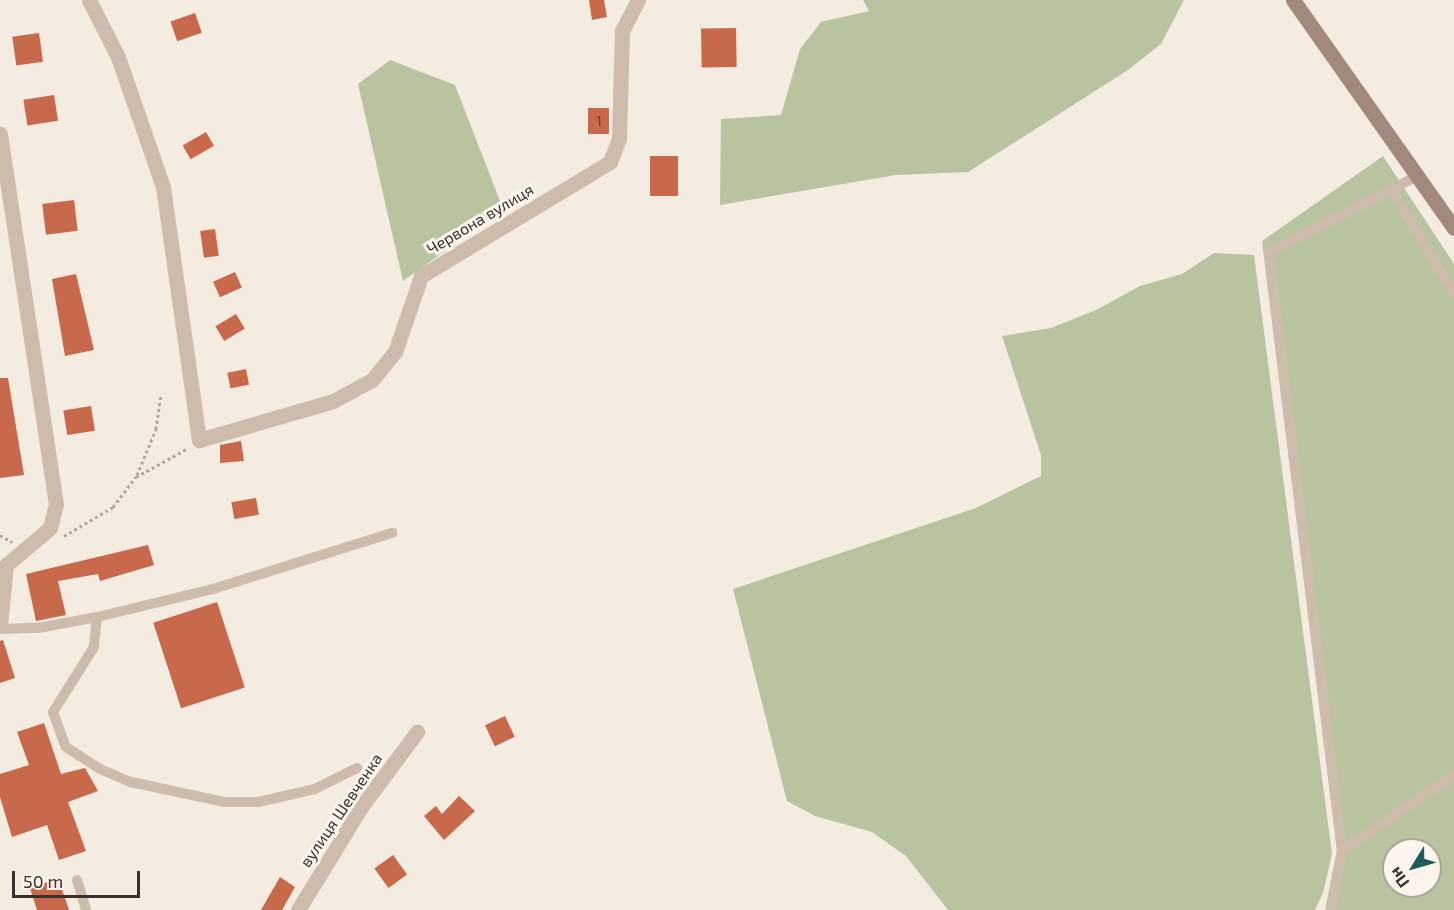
<!DOCTYPE html>
<html>
<head>
<meta charset="utf-8">
<style>
  body { margin:0 }
  #map { position:relative; width:1454px; height:910px; overflow:hidden; background:#f4ebe1; font-family:"Exo 2",sans-serif }
  div>[style] { position:absolute }
  .green>* { inset:0; background:#b8c4a0 }
  .building>* { inset:0; background:#c8694b; transform-origin:0 0 }
  .path>* { height:3px; margin-top:-1.5px; transform-origin:0; background:repeating-linear-gradient(90deg,#b9a596 0 3px,transparent 0 6px) }
  .lane>* { height:10px; margin:-5px; padding:0 5px; transform-origin:5px; border-radius:5px; background:#cdbbac }
  .street>* { height:15px; margin:-7.5px; padding:0 7.5px; transform-origin:7.5px; border-radius:7.5px; background:#cdbbac }
  .secondary>* { height:15px; margin:-7.5px; padding:0 7.5px; transform-origin:7.5px; border-radius:7.5px; background:#a18a7d }
  span { translate:-50% -50%; white-space:nowrap; text-align:center; line-height:1.15; -webkit-text-stroke:6px #fbf5ee; paint-order:stroke }
  .number-label { font-size:14px; color:#5e3e33 }
  .number-label span { -webkit-text-stroke-width:0 }
  .street-label { font-size:16px; color:#3b302b }
  .north { position:absolute; left:1382px; top:838px; width:60px; height:60px; box-sizing:border-box; background:#fbf5ee; border:2px solid #aea6a0; border-radius:50%; rotate:233deg; font-size:16px; font-weight:700; line-height:24px; text-align:center; color:#3b302b }
  .north::after { content:''; display:block; margin:auto; width:21px; height:27px; background:#1f5a5e; clip-path:polygon(50% 0,100% 100%,50% 72%,0 100%) }
  .scale { position:absolute; left:12px; top:871px; width:128px; height:27px; box-sizing:border-box; border:3px solid #3b302b; border-top:0; padding-left:8px; font-size:18px; line-height:21px; white-space:nowrap; color:#3b302b; -webkit-text-stroke:4px #fbf5ee; paint-order:stroke }
</style>
</head>
<body>
<div id="map">
  <div class="green">
    <i style="clip-path:polygon(863px 0,1184px 0,1161px 44px,1128px 70px,968px 172px,896px 175px,720px 205px,721px 119px,781px 115px,800px 49px,821px 22px,869px 11px)"></i>
    <i style="clip-path:polygon(390px 60px,455px 85px,503px 209px,403px 281px,358px 84px)"></i>
    <i style="clip-path:polygon(evenodd,1383px 156px,1454px 264px,1454px 910px,1325px 910px,1337px 850px,1262px 241px,1383px 156px,1394px 850px,1430px 850px,1430px 886px,1394px 886px,1394px 850px)"></i>
    <i style="clip-path:polygon(1214px 253px,1254px 255px,1332px 854px,1323px 893px,1315px 910px,948px 910px,906px 856px,872px 832px,815px 816px,787px 801px,733px 589px,976px 508px,1041px 476px,1041px 455px,1002px 336px,1051px 328px,1096px 310px,1140px 286px,1182px 274px)"></i>
  </div>
  <div class="building">
    <i style="clip-path:polygon(589px 0,604px 0,607px 17px,592px 20px)"></i>
    <i style="left:195px;top:13px;width:21px;height:26px;rotate:71deg"></i>
    <i style="left:736px;top:28px;width:39px;height:35px;rotate:89deg"></i>
    <i style="left:39px;top:33px;width:29px;height:27px;rotate:82deg"></i>
    <i style="left:54px;top:95px;width:26px;height:31px;rotate:81deg"></i>
    <i style="left:609px;top:108px;width:26px;height:21px;rotate:90deg"></i>
    <i style="left:206px;top:132px;width:16px;height:27px;rotate:60deg"></i>
    <i style="left:678px;top:156px;width:40px;height:28px;rotate:90deg"></i>
    <i style="left:74px;top:200px;width:31px;height:32px;rotate:83deg"></i>
    <i style="left:215px;top:229px;width:27px;height:15px;rotate:82deg"></i>
    <i style="left:235px;top:272px;width:17px;height:24px;rotate:66deg"></i>
    <i style="clip-path:polygon(76px 274px,94px 350px,65px 356px,52px 279px)"></i>
    <i style="left:236px;top:314px;width:17px;height:24px;rotate:59deg"></i>
    <i style="left:246px;top:369px;width:16px;height:19px;rotate:79deg"></i>
    <i style="clip-path:polygon(0 378px,8px 378px,24px 475px,0 478px)"></i>
    <i style="left:91px;top:406px;width:25px;height:28px;rotate:81deg"></i>
    <i style="clip-path:polygon(241px 441px,244px 461px,220px 463px,220px 445px)"></i>
    <i style="left:256px;top:498px;width:17px;height:25px;rotate:80deg"></i>
    <i style="clip-path:polygon(148px 545px,154px 565px,100px 581px,98px 574px,58px 581px,66px 615px,36px 621px,26px 574px)"></i>
    <i style="left:217px;top:602px;width:90px;height:67px;rotate:72deg"></i>
    <i style="clip-path:polygon(3px 640px,15px 678px,0 683px,0 641px)"></i>
    <i style="left:505px;top:716px;width:23px;height:22px;rotate:65deg"></i>
    <i style="clip-path:polygon(44px 723px,61px 774px,85px 768px,98px 791px,68px 802px,86px 851px,59px 860px,47px 825px,12px 837px,0 797px,0 774px,29px 765px,17px 732px)"></i>
    <i style="clip-path:polygon(459px 796px,475px 811px,444px 840px,424px 816px,436px 806px,442px 814px)"></i>
    <i style="left:393px;top:855px;width:24px;height:23px;rotate:54deg"></i>
    <i style="clip-path:polygon(280px 877px,295px 887px,282px 910px,261px 910px)"></i>
    <i style="clip-path:polygon(58px 878px,69px 910px,37px 910px,30px 888px)"></i>
  </div>
  <div class="path">
    <i style="left:137px;top:475px;width:50px;rotate:-67.6deg"></i>
    <i style="left:156px;top:429px;width:36px;rotate:-82deg"></i>
    <i style="left:0;top:535px;width:14px;rotate:30deg"></i>
    <i style="left:64px;top:536px;width:57px;rotate:-30.6deg"></i>
    <i style="left:113px;top:507px;width:38px;rotate:-53deg"></i>
    <i style="left:136px;top:477px;width:60px;rotate:-29.1deg"></i>
  </div>
  <div class="lane">
    <i style="left:1393px;top:192px;width:119px;rotate:59.1deg"></i>
    <i style="left:97px;top:617px;width:30px;rotate:96deg"></i>
    <i style="left:94px;top:647px;width:77px;rotate:122.2deg"></i>
    <i style="left:53px;top:712px;width:37px;rotate:70deg"></i>
    <i style="left:66px;top:747px;width:40px;rotate:32.9deg"></i>
    <i style="left:100px;top:769px;width:34px;rotate:23deg"></i>
    <i style="left:131px;top:782px;width:95px;rotate:12.1deg"></i>
    <i style="left:224px;top:802px;width:34px"></i>
    <i style="left:258px;top:802px;width:58px;rotate:-12.8deg"></i>
    <i style="left:315px;top:789px;width:47px;rotate:-26.6deg"></i>
    <i style="left:0;top:629px;width:38px;rotate:-2deg"></i>
    <i style="left:38px;top:628px;width:60px;rotate:-10.6deg"></i>
    <i style="left:97px;top:617px;width:119px;rotate:-13.6deg"></i>
    <i style="left:213px;top:589px;width:188px;rotate:-17.4deg"></i>
    <i style="left:1342px;top:851px;width:135px;rotate:-34.2deg"></i>
    <i style="left:77px;top:880px;width:31px;rotate:73deg"></i>
    <i style="left:1331px;top:910px;width:60px;rotate:-79.4deg"></i>
    <i style="left:1342px;top:851px;width:602px;rotate:-96.96deg"></i>
    <i style="left:1269px;top:253px;width:169px;rotate:-27.5deg"></i>
  </div>
  <div class="street">
    <i style="left:89px;top:0;width:64px;rotate:63deg"></i>
    <i style="left:118px;top:57px;width:138px;rotate:70.9deg"></i>
    <i style="left:163px;top:187px;width:256px;rotate:81.9deg"></i>
    <i style="left:199px;top:440px;width:140px;rotate:-16.2deg"></i>
    <i style="left:333px;top:401px;width:44px;rotate:-28.3deg"></i>
    <i style="left:372px;top:380px;width:36px;rotate:-51deg"></i>
    <i style="left:395px;top:352px;width:80px;rotate:-71.1deg"></i>
    <i style="left:421px;top:276px;width:221px;rotate:-31.1deg"></i>
    <i style="left:610px;top:162px;width:26px;rotate:-69deg"></i>
    <i style="left:619px;top:138px;width:107px;rotate:-88.4deg"></i>
    <i style="left:622px;top:31px;width:35px;rotate:-63deg"></i>
    <i style="left:0;top:134px;width:374px;rotate:81.4deg"></i>
    <i style="left:56px;top:504px;width:25px;rotate:104deg"></i>
    <i style="left:50px;top:528px;width:57px;rotate:139.9deg"></i>
    <i style="left:6px;top:565px;width:60px;rotate:95.7deg"></i>
    <i style="left:298px;top:910px;width:121px;rotate:-58.5deg"></i>
    <i style="left:361px;top:807px;width:94px;rotate:-53.3deg"></i>
  </div>
  <div class="secondary">
    <i style="left:1293px;top:0;width:279px;rotate:54.8deg"></i>
  </div>
  <div class="number-label">
    <span style="left:599px;top:121px">1</span>
  </div>
  <div class="street-label">
    <span style="left:480px;top:219px;rotate:-31deg">Червона вулиця</span>
    <span style="left:341px;top:810px;rotate:-56deg">вулиця Шевченка</span>
  </div>
  <div class="north">Пн</div>
  <div class="scale">50 m</div>
</div>
</body>
</html>
